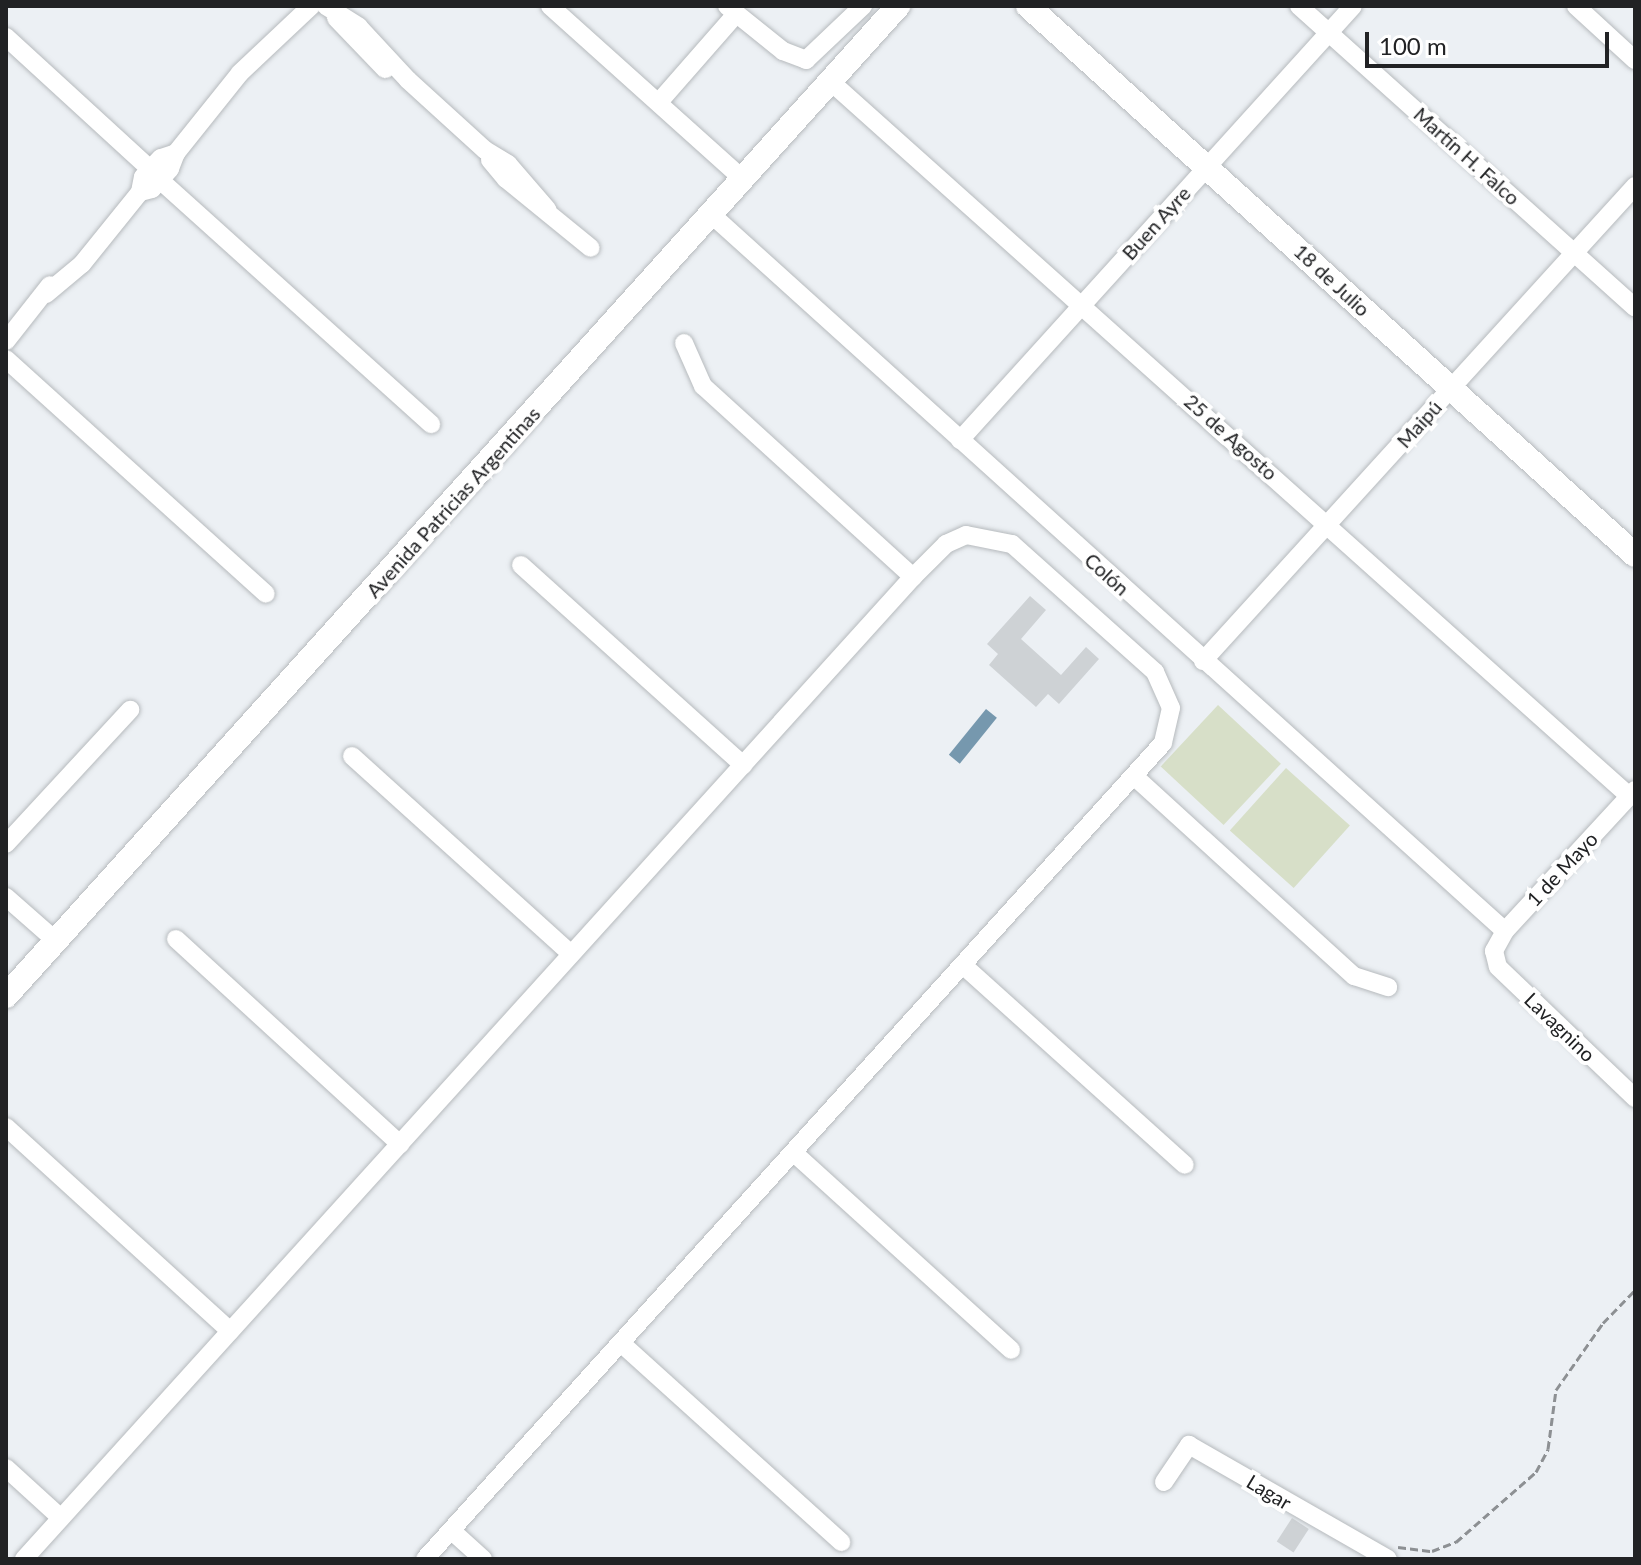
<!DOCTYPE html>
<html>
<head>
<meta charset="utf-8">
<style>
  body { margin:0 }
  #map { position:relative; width:1641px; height:1565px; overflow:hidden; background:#ecf0f4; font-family:Lato,sans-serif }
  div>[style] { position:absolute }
  .green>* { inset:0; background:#d7dfc8; transform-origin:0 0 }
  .water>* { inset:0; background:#7698ae; transform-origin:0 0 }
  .building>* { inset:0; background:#ced2d5; transform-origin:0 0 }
  .path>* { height:3px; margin-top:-1.5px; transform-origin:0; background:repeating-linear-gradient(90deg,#8d9093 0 8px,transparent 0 12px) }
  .roads { filter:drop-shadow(0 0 2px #b6babd) drop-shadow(0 0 2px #b6babd) }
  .minor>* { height:18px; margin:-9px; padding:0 9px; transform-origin:9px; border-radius:9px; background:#fff }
  .tertiary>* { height:24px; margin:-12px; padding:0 12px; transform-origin:12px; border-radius:12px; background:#fff }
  span { translate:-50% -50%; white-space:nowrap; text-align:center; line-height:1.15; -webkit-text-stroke:8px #fff; paint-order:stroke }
  .street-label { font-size:20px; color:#212224 }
  .frame { position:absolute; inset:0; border:8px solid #212224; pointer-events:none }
  .scale { position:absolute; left:1365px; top:32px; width:244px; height:36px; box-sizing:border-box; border:4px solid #212224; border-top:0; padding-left:10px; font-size:24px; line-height:28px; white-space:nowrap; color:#212224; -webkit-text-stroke:6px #fff; paint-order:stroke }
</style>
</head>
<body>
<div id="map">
  <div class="green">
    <i style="left:1218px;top:705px;width:86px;height:84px;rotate:43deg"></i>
    <i style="left:1286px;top:768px;width:86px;height:84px;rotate:42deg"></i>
  </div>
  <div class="water">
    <i style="left:986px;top:709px;width:14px;height:59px;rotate:39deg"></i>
  </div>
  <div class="building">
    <i style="clip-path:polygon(1030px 596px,1046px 610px,1021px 639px,1061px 675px,1086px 647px,1099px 659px,1059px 704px,1048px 694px,1036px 707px,989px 665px,998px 654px,987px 644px)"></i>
    <i style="left:1292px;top:1518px;width:20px;height:28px;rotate:33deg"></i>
  </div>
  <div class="path">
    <i style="left:1398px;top:1547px;width:34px;rotate:7deg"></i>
    <i style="left:1432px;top:1551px;width:26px;rotate:-21deg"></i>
    <i style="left:1456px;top:1542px;width:106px;rotate:-41.2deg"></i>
    <i style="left:1536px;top:1472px;width:26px;rotate:-62deg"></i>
    <i style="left:1548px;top:1449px;width:60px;rotate:-82.3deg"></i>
    <i style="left:1556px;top:1390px;width:82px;rotate:-55deg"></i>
    <i style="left:1603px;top:1323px;width:46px;rotate:-45.9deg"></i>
  </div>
  <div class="roads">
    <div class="minor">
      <i style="left:326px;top:6px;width:39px;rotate:32deg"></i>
      <i style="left:359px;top:27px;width:72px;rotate:47.2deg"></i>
      <i style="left:408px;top:80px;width:104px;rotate:42.3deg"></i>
      <i style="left:485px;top:150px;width:27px;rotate:31deg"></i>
      <i style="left:508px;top:164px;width:60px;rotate:49.1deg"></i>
      <i style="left:550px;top:6px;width:259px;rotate:41.9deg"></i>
      <i style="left:727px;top:6px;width:72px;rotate:38.8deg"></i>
      <i style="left:783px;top:51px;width:25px;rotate:21deg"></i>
      <i style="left:806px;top:60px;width:79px;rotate:-43.5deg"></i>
      <i style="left:1299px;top:6px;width:451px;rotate:41.9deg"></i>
      <i style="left:1576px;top:6px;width:80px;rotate:42.5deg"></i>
      <i style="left:336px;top:18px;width:71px;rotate:46.1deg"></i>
      <i style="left:6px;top:37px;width:195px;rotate:42.5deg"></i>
      <i style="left:830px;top:81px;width:1072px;rotate:41.82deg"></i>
      <i style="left:659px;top:102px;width:117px;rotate:-48.8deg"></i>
      <i style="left:176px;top:153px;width:102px;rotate:-51.3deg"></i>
      <i style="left:240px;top:73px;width:98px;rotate:-43.3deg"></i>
      <i style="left:490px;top:160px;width:25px;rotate:50deg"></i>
      <i style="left:506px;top:179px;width:109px;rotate:39.1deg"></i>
      <i style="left:160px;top:180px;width:365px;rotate:42deg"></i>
      <i style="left:712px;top:215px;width:1068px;rotate:42.08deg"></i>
      <i style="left:46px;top:294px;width:47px;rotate:-39.8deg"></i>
      <i style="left:82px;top:264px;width:92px;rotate:-51.1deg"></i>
      <i style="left:140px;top:192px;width:15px;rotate:-79deg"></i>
      <i style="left:143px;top:177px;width:26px;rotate:-47deg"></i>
      <i style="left:161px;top:158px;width:16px;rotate:-18deg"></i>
      <i style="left:176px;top:153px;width:17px;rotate:111deg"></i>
      <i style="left:170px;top:169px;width:27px;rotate:132deg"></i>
      <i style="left:152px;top:189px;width:12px;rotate:166deg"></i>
      <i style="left:6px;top:341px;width:71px;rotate:-51.8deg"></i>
      <i style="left:684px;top:343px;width:47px;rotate:66.2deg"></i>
      <i style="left:703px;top:386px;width:284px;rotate:42.3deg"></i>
      <i style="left:6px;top:359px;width:350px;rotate:42.1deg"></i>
      <i style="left:960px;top:440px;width:585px;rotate:-47.84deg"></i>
      <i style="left:521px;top:565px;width:299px;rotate:42deg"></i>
      <i style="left:1203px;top:661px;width:642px;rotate:-47.71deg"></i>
      <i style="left:352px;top:756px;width:295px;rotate:42.1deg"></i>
      <i style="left:1135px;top:777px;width:296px;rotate:42.3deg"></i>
      <i style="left:1354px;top:976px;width:36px;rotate:18deg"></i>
      <i style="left:1635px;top:790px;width:192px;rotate:132.7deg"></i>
      <i style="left:1505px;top:931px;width:23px;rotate:119deg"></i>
      <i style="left:1494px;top:951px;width:16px;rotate:76deg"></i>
      <i style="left:1498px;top:967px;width:190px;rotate:43.7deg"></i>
      <i style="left:6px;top:844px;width:183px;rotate:-47.2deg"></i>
      <i style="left:6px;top:897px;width:67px;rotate:41.3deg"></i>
      <i style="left:176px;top:939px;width:304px;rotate:42.5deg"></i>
      <i style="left:964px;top:966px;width:297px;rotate:42deg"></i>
      <i style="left:6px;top:1127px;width:303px;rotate:42.3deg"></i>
      <i style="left:794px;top:1153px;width:293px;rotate:42.2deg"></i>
      <i style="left:621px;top:1343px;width:297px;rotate:42.1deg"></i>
      <i style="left:6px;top:1468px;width:74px;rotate:42.3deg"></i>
      <i style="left:1164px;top:1482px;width:45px;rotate:-56deg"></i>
      <i style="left:1189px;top:1445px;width:229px;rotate:29.8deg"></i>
      <i style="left:452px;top:1531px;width:42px;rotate:42.1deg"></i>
      <i style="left:24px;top:1559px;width:1325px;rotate:-47.85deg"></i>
      <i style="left:913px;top:577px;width:47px;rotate:-45deg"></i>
      <i style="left:946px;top:544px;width:22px;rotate:-24deg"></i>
      <i style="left:966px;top:535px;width:47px;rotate:11.1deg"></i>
      <i style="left:1012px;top:544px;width:192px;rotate:41.8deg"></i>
      <i style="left:1155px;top:672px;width:39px;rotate:66deg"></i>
      <i style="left:1171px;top:708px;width:36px;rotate:103deg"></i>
      <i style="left:1163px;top:743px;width:1100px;rotate:132.13deg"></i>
    </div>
    <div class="tertiary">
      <i style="left:1028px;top:6px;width:818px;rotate:42.13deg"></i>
      <i style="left:6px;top:996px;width:1333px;rotate:-47.98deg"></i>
    </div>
  </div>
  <div class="street-label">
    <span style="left:1467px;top:156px;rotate:42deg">Martín H. Falco</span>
    <span style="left:1156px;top:223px;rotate:-48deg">Buen Ayre</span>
    <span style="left:1332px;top:280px;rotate:43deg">18 de Julio</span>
    <span style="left:1419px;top:424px;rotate:-48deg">Maipú</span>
    <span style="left:1231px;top:437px;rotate:42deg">25 de Agosto</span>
    <span style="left:453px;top:502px;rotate:-48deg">Avenida Patricias Argentinas</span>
    <span style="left:1107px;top:574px;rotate:42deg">Colón</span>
    <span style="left:1562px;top:869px;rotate:-47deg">1 de Mayo</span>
    <span style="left:1560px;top:1027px;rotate:44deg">Lavagnino</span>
    <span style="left:1269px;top:1492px;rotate:31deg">Lagar</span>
  </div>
  <div class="frame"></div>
  <div class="scale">100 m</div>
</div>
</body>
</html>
